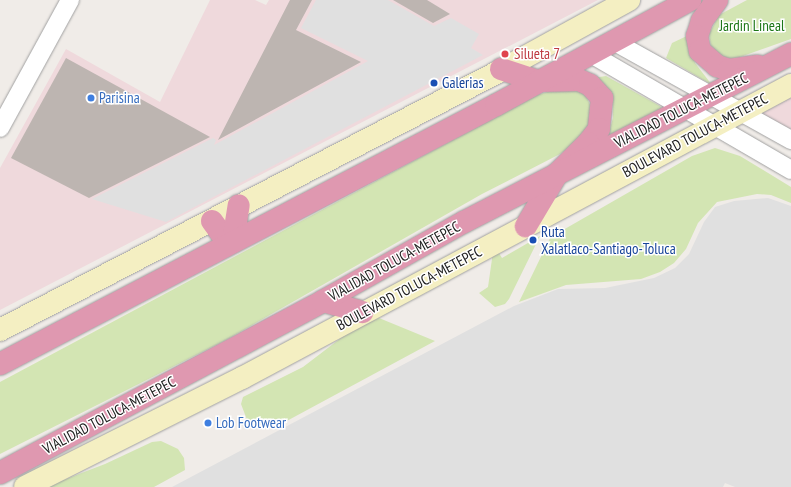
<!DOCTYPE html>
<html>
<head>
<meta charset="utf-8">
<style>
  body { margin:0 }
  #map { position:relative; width:791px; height:487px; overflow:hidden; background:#f0ece8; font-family:"PT Sans Narrow",sans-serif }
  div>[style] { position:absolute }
  .commercial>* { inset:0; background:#efd9dc }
  .grass>* { inset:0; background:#d3e5b3 }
  .parking>* { inset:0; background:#e0e0e0 }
  .building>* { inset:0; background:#bdb5b1 }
  .roads { filter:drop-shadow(0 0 1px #a1a1a1) drop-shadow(0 0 1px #a1a1a1) }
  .street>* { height:18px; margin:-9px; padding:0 9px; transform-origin:9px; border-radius:9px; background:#fff }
  .secondary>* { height:22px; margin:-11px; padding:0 11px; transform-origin:11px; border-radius:11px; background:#f4efc2 }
  .highway>* { height:22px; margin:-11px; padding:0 11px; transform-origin:11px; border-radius:11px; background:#df98b0 }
  .dots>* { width:11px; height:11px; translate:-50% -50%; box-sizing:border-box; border:2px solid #fff; border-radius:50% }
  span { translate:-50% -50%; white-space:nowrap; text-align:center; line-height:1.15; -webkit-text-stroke:3px #fff; paint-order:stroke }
  .park-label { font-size:15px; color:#1d7617 }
  .health-label { font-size:15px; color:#be3a42 }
  .left { translate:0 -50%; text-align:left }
  .transit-label { font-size:15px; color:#164399 }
  .shop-label { font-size:15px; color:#366cbe }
  .street-label { font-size:15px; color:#202020 }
</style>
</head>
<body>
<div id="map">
  <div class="commercial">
    <i style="clip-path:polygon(210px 0,255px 0,266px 5px,269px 0,598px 0,0 310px,0 168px,66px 49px,160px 102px)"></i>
    <i style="clip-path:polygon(791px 90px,791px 138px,749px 112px)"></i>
  </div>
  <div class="grass">
    <i style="clip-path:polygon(747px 0,791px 0,791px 39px,726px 62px,712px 53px,709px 34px,719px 15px)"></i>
    <i style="clip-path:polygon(691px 34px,691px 48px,695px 63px,712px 85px,666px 58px,672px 43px)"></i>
    <i style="clip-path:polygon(606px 76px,660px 106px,662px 109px,607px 139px,613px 118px,613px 102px,606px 90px,593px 78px)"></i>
    <i style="clip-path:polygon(564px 87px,576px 88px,586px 96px,592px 109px,592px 123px,584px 136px,560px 154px,482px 194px,226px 340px,0 454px,0 382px,537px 95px)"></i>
    <i style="clip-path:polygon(715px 148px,740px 156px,791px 187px,791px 203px,771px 195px,757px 194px,717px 202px,698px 223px,686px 249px,674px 263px,660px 272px,641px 279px,566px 285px,519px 302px,553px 232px,563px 230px,692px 156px)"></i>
    <i style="clip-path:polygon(540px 236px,509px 299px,505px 304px,495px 307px,479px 293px,488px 287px,493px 252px,497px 250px,502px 258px)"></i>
    <i style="clip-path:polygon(379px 318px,435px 341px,283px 423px,259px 429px,249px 425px,241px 404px,243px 397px,303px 367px,354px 328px)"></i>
    <i style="clip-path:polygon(161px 441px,178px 449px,184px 458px,185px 470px,154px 487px,45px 487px,105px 464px,152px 442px)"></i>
  </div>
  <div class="parking">
    <i style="clip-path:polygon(316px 0,388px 0,434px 26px,451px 18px,479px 34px,471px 48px,483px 55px,166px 222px,92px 199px,213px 138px,216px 140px,214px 145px,368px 61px,301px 28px)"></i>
    <i style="clip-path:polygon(768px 198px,791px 206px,791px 487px,735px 487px,725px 483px,723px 487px,172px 487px,514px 306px,558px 289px,605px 288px,654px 278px,675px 268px,689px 254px,704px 222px,715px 207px,734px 201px)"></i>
  </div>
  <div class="building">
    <i style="clip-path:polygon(290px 0,312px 0,296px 30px,361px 62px,218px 140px)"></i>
    <i style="clip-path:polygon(393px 0,427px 0,450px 14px,433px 23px)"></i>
    <i style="clip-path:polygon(66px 58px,210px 137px,89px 198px,11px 158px)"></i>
  </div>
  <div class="roads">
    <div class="street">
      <i style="left:613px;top:41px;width:204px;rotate:29.1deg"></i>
      <i style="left:591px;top:54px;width:231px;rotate:30.1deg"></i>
      <i style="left:0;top:128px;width:146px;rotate:-61.3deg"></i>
    </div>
    <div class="secondary">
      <i style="left:0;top:330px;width:559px;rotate:-27.39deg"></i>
      <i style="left:496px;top:73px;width:152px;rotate:-28.8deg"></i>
      <i style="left:25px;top:487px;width:243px;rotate:-26.7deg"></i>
      <i style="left:242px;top:378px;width:622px;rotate:-28.09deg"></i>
    </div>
    <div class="highway">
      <i style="left:717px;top:0;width:26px;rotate:126deg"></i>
      <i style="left:702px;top:21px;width:16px;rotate:108deg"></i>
      <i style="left:697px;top:36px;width:15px;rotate:79deg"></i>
      <i style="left:700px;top:51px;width:23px;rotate:41deg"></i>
      <i style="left:717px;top:66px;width:13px;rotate:18deg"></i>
      <i style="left:729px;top:70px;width:29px;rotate:-8deg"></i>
      <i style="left:501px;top:69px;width:40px;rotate:18deg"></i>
      <i style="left:539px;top:81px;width:40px;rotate:-1.4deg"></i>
      <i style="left:579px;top:80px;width:12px;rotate:24deg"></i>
      <i style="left:590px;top:85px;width:18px;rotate:47deg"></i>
      <i style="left:602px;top:98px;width:31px;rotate:96deg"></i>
      <i style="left:599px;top:129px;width:18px;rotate:128deg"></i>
      <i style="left:588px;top:143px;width:44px;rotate:135deg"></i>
      <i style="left:557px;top:174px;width:61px;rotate:120.8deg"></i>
      <i style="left:212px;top:221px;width:27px;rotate:54deg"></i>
      <i style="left:233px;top:241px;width:36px;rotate:-81deg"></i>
      <i style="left:323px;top:301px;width:41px;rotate:15.8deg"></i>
      <i style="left:0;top:364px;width:560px;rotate:-27.57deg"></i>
      <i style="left:496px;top:105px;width:221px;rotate:-28.4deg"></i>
      <i style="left:0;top:473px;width:366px;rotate:-28deg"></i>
      <i style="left:323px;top:301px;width:162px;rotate:-29.3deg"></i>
      <i style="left:464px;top:222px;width:368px;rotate:-27.2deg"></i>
    </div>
  </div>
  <div class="dots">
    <i style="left:505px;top:54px;background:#e0444e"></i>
    <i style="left:434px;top:83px;background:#1a4fb4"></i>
    <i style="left:91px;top:98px;background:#3f7fe0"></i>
    <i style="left:533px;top:240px;background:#1a4fb4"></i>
    <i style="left:208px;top:423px;background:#3f7fe0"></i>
  </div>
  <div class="park-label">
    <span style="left:752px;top:26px">Jardin Lineal</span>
  </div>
  <div class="health-label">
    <span class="left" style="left:514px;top:54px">Silueta 7</span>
  </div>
  <div class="transit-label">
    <span class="left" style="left:442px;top:83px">Galerias</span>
    <span class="left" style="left:541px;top:240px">Ruta<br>Xalatlaco-Santiago-Toluca</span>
  </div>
  <div class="shop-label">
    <span class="left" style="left:99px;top:98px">Parisina</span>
    <span class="left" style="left:216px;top:423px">Lob Footwear</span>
  </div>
  <div class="street-label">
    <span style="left:681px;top:110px;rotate:-27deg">VIALIDAD TOLUCA-METEPEC</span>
    <span style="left:695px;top:135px;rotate:-28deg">BOULEVARD TOLUCA-METEPEC</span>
    <span style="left:394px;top:261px;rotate:-29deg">VIALIDAD TOLUCA-METEPEC</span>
    <span style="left:409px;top:288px;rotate:-28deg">BOULEVARD TOLUCA-METEPEC</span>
    <span style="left:109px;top:415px;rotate:-28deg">VIALIDAD TOLUCA-METEPEC</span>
  </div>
</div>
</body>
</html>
